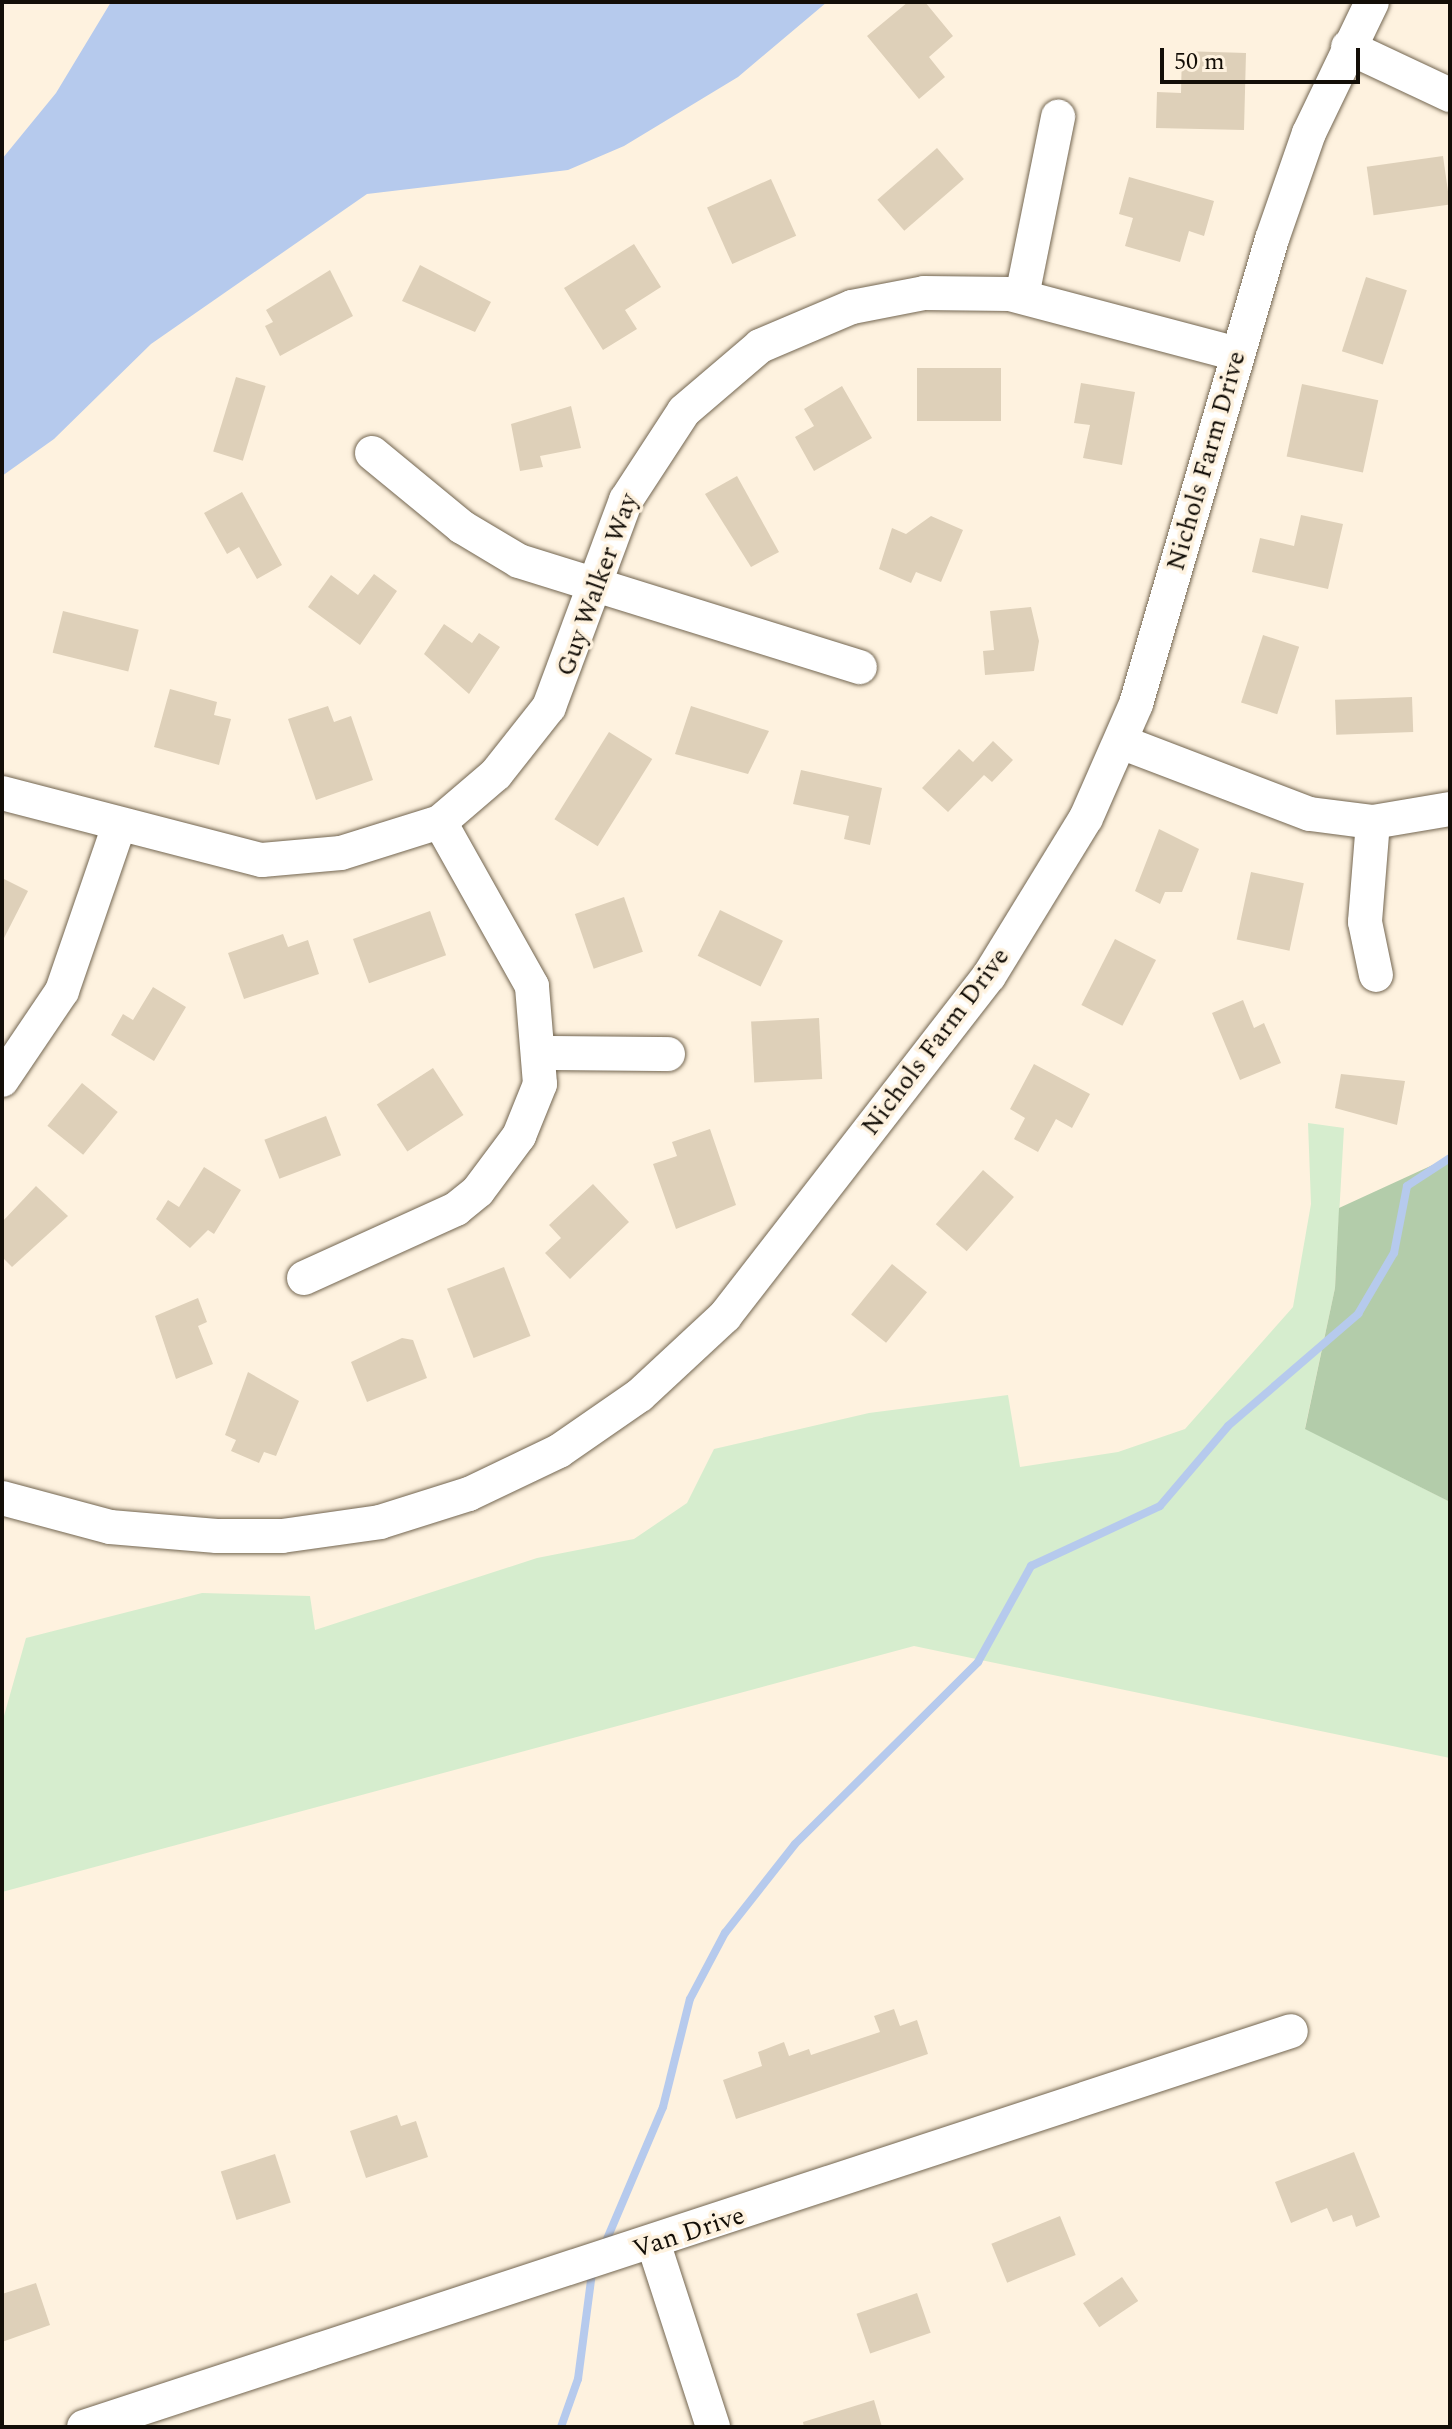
<!DOCTYPE html>
<html>
<head>
<meta charset="utf-8">
<style>
  body { margin:0 }
  #map { position:relative; width:1452px; height:2429px; overflow:hidden; background:#fef2df; font-family:Spectral,serif }
  div>[style] { position:absolute }
  .green>* { inset:0; background:#d6edce }
  .forest>* { inset:0; background:#b3ccaa }
  .water>* { inset:0; background:#b6caed }
  .stream>* { height:8px; margin:-4px; padding:0 4px; transform-origin:4px; border-radius:4px; background:#b6caed }
  .building>* { inset:0; background:#ded0b9; transform-origin:0 0 }
  .roads { filter:drop-shadow(0 0 2px #736651) drop-shadow(0 0 2px #736651) }
  .minor>* { height:34px; margin:-17px; padding:0 17px; transform-origin:17px; border-radius:17px; background:#fff }
  span { translate:-50% -50%; white-space:nowrap; text-align:center; line-height:1.15; -webkit-text-stroke:7px #fef2df; paint-order:stroke }
  .street-label { font-size:26px; color:#130e07 }
  .frame { position:absolute; inset:0; border:4px solid #130e07; pointer-events:none }
  .scale { position:absolute; left:1160px; top:48px; width:200px; height:36px; box-sizing:border-box; border:4px solid #130e07; border-top:0; padding-left:10px; font-size:24px; line-height:28px; white-space:nowrap; color:#130e07; -webkit-text-stroke:6px #fef2df; paint-order:stroke }
</style>
</head>
<body>
<div id="map">
  <div class="green">
    <i style="clip-path:polygon(1308px 1123px,1344px 1128px,1335px 1288px,1305px 1428px,1450px 1502px,1450px 1758px,914px 1646px,2px 1892px,2px 1723px,26px 1638px,202px 1593px,310px 1596px,315px 1630px,537px 1558px,634px 1539px,687px 1503px,714px 1449px,869px 1413px,1008px 1395px,1020px 1467px,1118px 1452px,1185px 1429px,1293px 1307px,1311px 1204px)"></i>
  </div>
  <div class="forest">
    <i style="clip-path:polygon(1450px 1157px,1450px 1502px,1305px 1429px,1335px 1288px,1339px 1208px)"></i>
  </div>
  <div class="water">
    <i style="clip-path:polygon(111px 2px,827px 2px,738px 77px,624px 146px,568px 170px,367px 194px,151px 344px,54px 439px,2px 476px,2px 159px,56px 93px)"></i>
  </div>
  <div class="stream">
    <i style="left:604px;top:2246px;width:151px;rotate:-67deg"></i>
    <i style="left:663px;top:2107px;width:111px;rotate:-76deg"></i>
    <i style="left:690px;top:1999px;width:75px;rotate:-62.1deg"></i>
    <i style="left:725px;top:1933px;width:113px;rotate:-51.8deg"></i>
    <i style="left:795px;top:1844px;width:258px;rotate:-44.8deg"></i>
    <i style="left:978px;top:1662px;width:110px;rotate:-61.1deg"></i>
    <i style="left:1031px;top:1566px;width:142px;rotate:-24.9deg"></i>
    <i style="left:1160px;top:1506px;width:105px;rotate:-49.6deg"></i>
    <i style="left:1228px;top:1426px;width:172px;rotate:-40.7deg"></i>
    <i style="left:1358px;top:1314px;width:71px;rotate:-59.5deg"></i>
    <i style="left:1394px;top:1253px;width:68px;rotate:-79deg"></i>
    <i style="left:1407px;top:1186px;width:51px;rotate:-33.1deg"></i>
    <i style="left:561px;top:2427px;width:51px;rotate:-70.5deg"></i>
    <i style="left:578px;top:2379px;width:107px;rotate:-82.5deg"></i>
  </div>
  <div class="building">
    <i style="clip-path:polygon(908px 2px,925px 2px,953px 36px,929px 57px,945px 77px,919px 99px,867px 36px)"></i>
    <i style="clip-path:polygon(1182px 51px,1246px 53px,1244px 130px,1156px 128px,1157px 92px,1181px 93px)"></i>
    <i style="left:937px;top:148px;width:41px;height:79px;rotate:49deg"></i>
    <i style="left:1443px;top:156px;width:49px;height:77px;rotate:82deg"></i>
    <i style="clip-path:polygon(1129px 177px,1214px 201px,1204px 236px,1189px 231px,1180px 262px,1125px 246px,1133px 218px,1119px 214px)"></i>
    <i style="left:771px;top:179px;width:62px;height:70px;rotate:66deg"></i>
    <i style="clip-path:polygon(634px 244px,661px 287px,625px 310px,637px 329px,603px 350px,564px 288px)"></i>
    <i style="clip-path:polygon(420px 265px,491px 302px,475px 332px,402px 301px)"></i>
    <i style="clip-path:polygon(330px 270px,353px 316px,280px 356px,265px 326px,273px 322px,266px 310px)"></i>
    <i style="left:1366px;top:277px;width:43px;height:78px;rotate:18deg"></i>
    <i style="left:917px;top:368px;width:84px;height:53px"></i>
    <i style="left:236px;top:377px;width:31px;height:78px;rotate:17deg"></i>
    <i style="clip-path:polygon(1081px 383px,1135px 392px,1122px 465px,1083px 458px,1090px 425px,1074px 423px)"></i>
    <i style="left:1302px;top:384px;width:78px;height:74px;rotate:12deg"></i>
    <i style="clip-path:polygon(842px 386px,872px 438px,814px 471px,795px 437px,814px 426px,804px 409px)"></i>
    <i style="clip-path:polygon(571px 406px,581px 448px,540px 456px,543px 467px,520px 471px,511px 424px)"></i>
    <i style="clip-path:polygon(737px 476px,779px 552px,751px 567px,705px 494px)"></i>
    <i style="clip-path:polygon(242px 492px,282px 565px,257px 579px,239px 547px,227px 554px,204px 513px)"></i>
    <i style="clip-path:polygon(1301px 515px,1343px 524px,1328px 589px,1252px 572px,1260px 538px,1294px 546px)"></i>
    <i style="clip-path:polygon(931px 516px,963px 530px,941px 582px,916px 572px,911px 583px,879px 569px,892px 528px,906px 534px)"></i>
    <i style="clip-path:polygon(374px 574px,397px 591px,360px 645px,308px 607px,331px 575px,358px 595px)"></i>
    <i style="clip-path:polygon(1031px 607px,1039px 641px,1034px 671px,985px 675px,983px 651px,994px 650px,990px 611px)"></i>
    <i style="left:63px;top:611px;width:78px;height:43px;rotate:14deg"></i>
    <i style="clip-path:polygon(444px 624px,472px 643px,479px 633px,500px 647px,469px 694px,424px 654px)"></i>
    <i style="left:1263px;top:635px;width:38px;height:71px;rotate:18deg"></i>
    <i style="clip-path:polygon(170px 689px,217px 702px,214px 715px,231px 719px,219px 765px,154px 747px)"></i>
    <i style="left:1412px;top:697px;width:35px;height:77px;rotate:88deg"></i>
    <i style="clip-path:polygon(328px 706px,334px 722px,351px 716px,373px 780px,316px 800px,288px 719px)"></i>
    <i style="clip-path:polygon(691px 706px,769px 731px,748px 774px,675px 754px)"></i>
    <i style="left:609px;top:732px;width:51px;height:103px;rotate:32deg"></i>
    <i style="clip-path:polygon(993px 741px,1013px 760px,992px 782px,984px 775px,948px 812px,922px 788px,959px 749px,973px 762px)"></i>
    <i style="clip-path:polygon(801px 770px,882px 788px,870px 845px,844px 839px,849px 816px,793px 804px)"></i>
    <i style="clip-path:polygon(1159px 829px,1199px 849px,1182px 892px,1165px 892px,1160px 904px,1135px 891px)"></i>
    <i style="left:1251px;top:872px;width:54px;height:69px;rotate:12deg"></i>
    <i style="clip-path:polygon(2px 878px,28px 891px,2px 942px)"></i>
    <i style="left:624px;top:897px;width:58px;height:52px;rotate:71deg"></i>
    <i style="left:720px;top:910px;width:70px;height:51px;rotate:26deg"></i>
    <i style="left:430px;top:911px;width:47px;height:82px;rotate:70deg"></i>
    <i style="clip-path:polygon(283px 934px,288px 947px,308px 940px,319px 974px,244px 999px,228px 953px)"></i>
    <i style="left:1115px;top:939px;width:46px;height:74px;rotate:27deg"></i>
    <i style="clip-path:polygon(153px 987px,186px 1007px,154px 1061px,111px 1035px,123px 1014px,133px 1020px)"></i>
    <i style="clip-path:polygon(1243px 1000px,1254px 1028px,1264px 1023px,1281px 1063px,1240px 1080px,1212px 1013px)"></i>
    <i style="left:819px;top:1018px;width:61px;height:68px;rotate:87deg"></i>
    <i style="clip-path:polygon(1034px 1064px,1090px 1094px,1072px 1128px,1056px 1119px,1038px 1152px,1014px 1139px,1025px 1118px,1010px 1109px)"></i>
    <i style="left:433px;top:1068px;width:56px;height:67px;rotate:57deg"></i>
    <i style="clip-path:polygon(1341px 1074px,1405px 1081px,1397px 1125px,1335px 1108px)"></i>
    <i style="left:82px;top:1083px;width:46px;height:55px;rotate:39deg"></i>
    <i style="left:326px;top:1116px;width:42px;height:66px;rotate:69deg"></i>
    <i style="clip-path:polygon(710px 1129px,736px 1205px,676px 1229px,653px 1164px,677px 1156px,672px 1142px)"></i>
    <i style="clip-path:polygon(204px 1167px,241px 1190px,214px 1234px,208px 1230px,190px 1248px,156px 1219px,168px 1200px,179px 1207px)"></i>
    <i style="left:983px;top:1170px;width:41px;height:72px;rotate:41deg"></i>
    <i style="clip-path:polygon(593px 1184px,629px 1222px,570px 1279px,545px 1253px,561px 1238px,549px 1225px)"></i>
    <i style="clip-path:polygon(36px 1186px,68px 1216px,12px 1267px,2px 1257px,2px 1222px)"></i>
    <i style="left:892px;top:1264px;width:45px;height:65px;rotate:39deg"></i>
    <i style="left:504px;top:1267px;width:74px;height:61px;rotate:69deg"></i>
    <i style="clip-path:polygon(198px 1298px,207px 1322px,198px 1326px,213px 1364px,176px 1379px,155px 1316px)"></i>
    <i style="clip-path:polygon(402px 1338px,413px 1340px,427px 1378px,367px 1402px,351px 1362px)"></i>
    <i style="clip-path:polygon(248px 1372px,299px 1401px,276px 1456px,264px 1452px,259px 1463px,231px 1451px,236px 1440px,225px 1435px)"></i>
    <i style="clip-path:polygon(894px 2009px,900px 2026px,917px 2020px,928px 2054px,736px 2119px,723px 2080px,762px 2066px,758px 2052px,784px 2042px,789px 2056px,809px 2049px,811px 2055px,880px 2032px,874px 2016px)"></i>
    <i style="clip-path:polygon(397px 2115px,401px 2126px,416px 2121px,428px 2157px,366px 2178px,350px 2131px)"></i>
    <i style="clip-path:polygon(1354px 2152px,1380px 2217px,1356px 2227px,1352px 2215px,1333px 2222px,1327px 2208px,1291px 2223px,1275px 2182px)"></i>
    <i style="left:275px;top:2154px;width:51px;height:57px;rotate:72deg"></i>
    <i style="left:1060px;top:2216px;width:42px;height:74px;rotate:68deg"></i>
    <i style="left:1122px;top:2277px;width:29px;height:47px;rotate:56deg"></i>
    <i style="clip-path:polygon(36px 2283px,50px 2325px,2px 2342px,2px 2294px)"></i>
    <i style="left:917px;top:2293px;width:42px;height:64px;rotate:71deg"></i>
    <i style="clip-path:polygon(874px 2400px,882px 2427px,804px 2427px,803px 2422px)"></i>
  </div>
  <div class="roads">
    <div class="minor">
      <i style="left:1348px;top:47px;width:113px;rotate:25.2deg"></i>
      <i style="left:1022px;top:296px;width:183px;rotate:-78.6deg"></i>
      <i style="left:372px;top:453px;width:117px;rotate:39.4deg"></i>
      <i style="left:462px;top:527px;width:66px;rotate:30.8deg"></i>
      <i style="left:519px;top:561px;width:357px;rotate:17.3deg"></i>
      <i style="left:1121px;top:742px;width:202px;rotate:20.9deg"></i>
      <i style="left:1310px;top:814px;width:64px;rotate:7.2deg"></i>
      <i style="left:1373px;top:822px;width:78px;rotate:-9.6deg"></i>
      <i style="left:2px;top:793px;width:268px;rotate:14.5deg"></i>
      <i style="left:262px;top:860px;width:79px;rotate:-5.1deg"></i>
      <i style="left:341px;top:853px;width:104px;rotate:-17.4deg"></i>
      <i style="left:440px;top:822px;width:74px;rotate:-40.6deg"></i>
      <i style="left:496px;top:774px;width:85px;rotate:-51.7deg"></i>
      <i style="left:549px;top:707px;width:221px;rotate:-69.6deg"></i>
      <i style="left:626px;top:500px;width:106px;rotate:-56.9deg"></i>
      <i style="left:684px;top:411px;width:100px;rotate:-40.5deg"></i>
      <i style="left:760px;top:346px;width:100px;rotate:-23deg"></i>
      <i style="left:852px;top:307px;width:73px;rotate:-11deg"></i>
      <i style="left:924px;top:293px;width:86px;rotate:0.7deg"></i>
      <i style="left:1010px;top:294px;width:235px;rotate:14.8deg"></i>
      <i style="left:1373px;top:822px;width:100px;rotate:94.6deg"></i>
      <i style="left:1365px;top:922px;width:54px;rotate:78.3deg"></i>
      <i style="left:543px;top:1053px;width:125px;rotate:0.5deg"></i>
      <i style="left:2px;top:1080px;width:107px;rotate:-56deg"></i>
      <i style="left:62px;top:991px;width:172px;rotate:-71deg"></i>
      <i style="left:304px;top:1278px;width:167px;rotate:-24.4deg"></i>
      <i style="left:456px;top:1209px;width:28px;rotate:-39deg"></i>
      <i style="left:478px;top:1191px;width:69px;rotate:-53.3deg"></i>
      <i style="left:519px;top:1136px;width:56px;rotate:-68deg"></i>
      <i style="left:540px;top:1084px;width:98px;rotate:-94.7deg"></i>
      <i style="left:532px;top:986px;width:188px;rotate:-119.3deg"></i>
      <i style="left:2px;top:1498px;width:112px;rotate:15deg"></i>
      <i style="left:110px;top:1527px;width:107px;rotate:4.8deg"></i>
      <i style="left:217px;top:1536px;width:65px"></i>
      <i style="left:282px;top:1536px;width:99px;rotate:-8.1deg"></i>
      <i style="left:380px;top:1522px;width:93px;rotate:-17.5deg"></i>
      <i style="left:469px;top:1494px;width:100px;rotate:-25.5deg"></i>
      <i style="left:559px;top:1451px;width:98px;rotate:-34.7deg"></i>
      <i style="left:640px;top:1395px;width:116px;rotate:-42.9deg"></i>
      <i style="left:725px;top:1316px;width:430px;rotate:-52.2deg"></i>
      <i style="left:989px;top:976px;width:185px;rotate:-58.5deg"></i>
      <i style="left:1086px;top:818px;width:124px;rotate:-66.3deg"></i>
      <i style="left:1136px;top:704px;width:484px;rotate:-73.7deg"></i>
      <i style="left:1272px;top:239px;width:112px;rotate:-70.8deg"></i>
      <i style="left:1309px;top:133px;width:145px;rotate:-64.3deg"></i>
      <i style="left:654px;top:2245px;width:191px;rotate:72deg"></i>
      <i style="left:84px;top:2427px;width:1270px;rotate:-18.16deg"></i>
    </div>
  </div>
  <div class="street-label">
    <span style="left:1207px;top:461px;rotate:-74deg">Nichols Farm Drive</span>
    <span style="left:598px;top:585px;rotate:-70deg">Guy Walker Way</span>
    <span style="left:936px;top:1042px;rotate:-53deg">Nichols Farm Drive</span>
    <span style="left:689px;top:2233px;rotate:-18deg">Van Drive</span>
  </div>
  <div class="frame"></div>
  <div class="scale">50 m</div>
</div>
</body>
</html>
